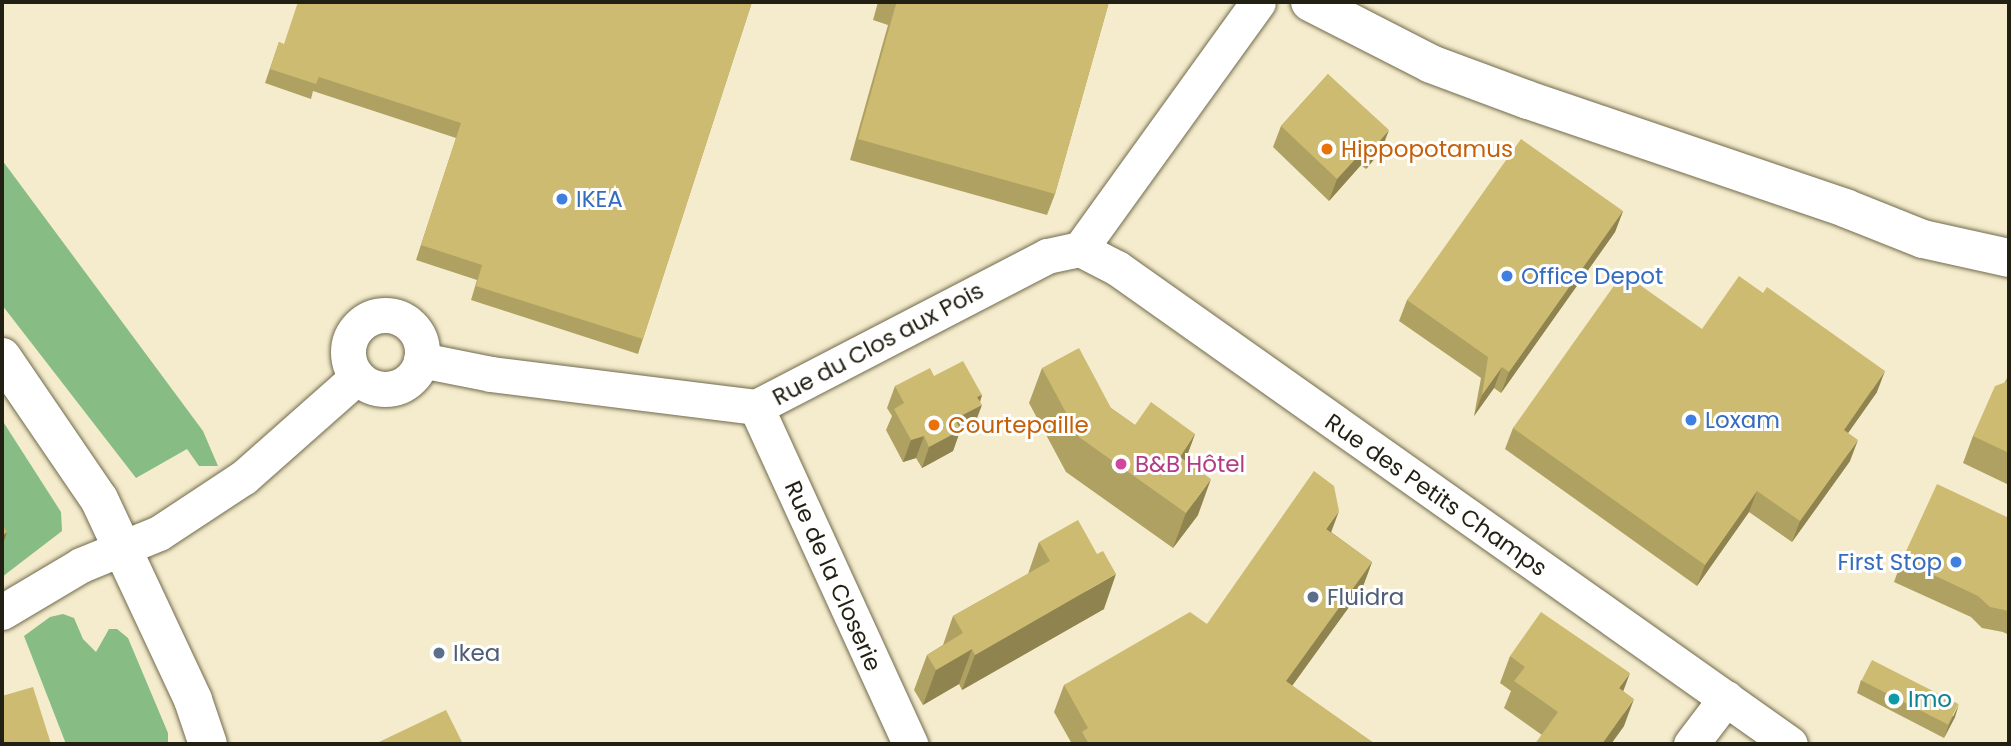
<!DOCTYPE html>
<html>
<head>
<meta charset="utf-8">
<style>
  body { margin:0 }
  #map { position:relative; width:2011px; height:746px; overflow:hidden; background:#f4eccc; font-family:Poppins,sans-serif }
  div>[style] { position:absolute }
  .forest>* { inset:0; background:#87bc84 }
  .roads { filter:drop-shadow(0 0 2px #716a4d) drop-shadow(0 0 2px #716a4d) }
  .minor>* { height:35px; margin:-17.5px; padding:0 17.5px; transform-origin:17.5px; border-radius:17.5px; background:#fff }
  .minor>.ring { margin:-17.5px; padding:0; box-sizing:content-box; background:none; border:35px solid #fff; border-radius:50% }
  .major>* { height:38px; margin:-19px; padding:0 19px; transform-origin:19px; border-radius:19px; background:#fff }
  .wall>* { inset:0; background:#afa161 }
  .shaded-wall>* { inset:0; background:#8f834f }
  .building>* { inset:0; background:#ccbb71; transform-origin:0 0 }
  .dots>* { width:19px; height:19px; translate:-50% -50%; box-sizing:border-box; border:4px solid #fff; border-radius:50% }
  span { translate:-50% -50%; white-space:nowrap; text-align:center; line-height:1.15; -webkit-text-stroke:6px #fff; paint-order:stroke }
  .food-label { font-size:23px; color:#c56008 }
  .left { translate:0 -50%; text-align:left }
  .shop-label { font-size:23px; color:#366cbe }
  .right { translate:-100% -50%; text-align:right }
  .street-label { font-size:23px; color:#221f13 }
  .hotel-label { font-size:23px; color:#b23c85 }
  .service-label { font-size:23px; color:#4e5e75 }
  .culture-label { font-size:23px; color:#0d838f }
  .frame { position:absolute; inset:0; border:4px solid #221f13; pointer-events:none }
</style>
</head>
<body>
<div id="map">
  <div class="forest">
    <i style="clip-path:polygon(2px 160px,203px 431px,218px 466px,199px 466px,187px 449px,136px 478px,2px 305px)"></i>
    <i style="clip-path:polygon(2px 420px,61px 512px,62px 531px,2px 577px)"></i>
    <i style="clip-path:polygon(63px 614px,74px 618px,83px 639px,96px 652px,109px 629px,117px 629px,128px 638px,168px 733px,168px 744px,66px 744px,24px 636px,50px 617px)"></i>
  </div>
  <div class="roads">
    <div class="minor">
      <i style="left:1080px;top:249px;width:304px;rotate:-54.2deg"></i>
      <i class="ring" style="left:348px;top:315px;width:39px;height:39px"></i>
      <i style="left:421px;top:360px;width:71px;rotate:11.3deg"></i>
      <i style="left:491px;top:374px;width:267px;rotate:7.1deg"></i>
      <i style="left:756px;top:407px;width:328px;rotate:-27.4deg"></i>
      <i style="left:1047px;top:256px;width:34px;rotate:-12deg"></i>
      <i style="left:1080px;top:249px;width:42px;rotate:27.2deg"></i>
      <i style="left:1117px;top:268px;width:824px;rotate:35.27deg"></i>
      <i style="left:756px;top:407px;width:371px;rotate:65.4deg"></i>
      <i style="left:2px;top:612px;width:92px;rotate:-30.7deg"></i>
      <i style="left:81px;top:565px;width:84px;rotate:-22.3deg"></i>
      <i style="left:159px;top:533px;width:102px;rotate:-33.4deg"></i>
      <i style="left:244px;top:477px;width:151px;rotate:-41.5deg"></i>
      <i style="left:1691px;top:744px;width:58px;rotate:-52.7deg"></i>
    </div>
    <div class="major">
      <i style="left:1310px;top:2px;width:136px;rotate:27.1deg"></i>
      <i style="left:1431px;top:64px;width:103px;rotate:20.4deg"></i>
      <i style="left:1528px;top:100px;width:335px;rotate:18.8deg"></i>
      <i style="left:1845px;top:208px;width:84px;rotate:21.7deg"></i>
      <i style="left:1923px;top:239px;width:88px;rotate:12.5deg"></i>
      <i style="left:2px;top:357px;width:172px;rotate:55.7deg"></i>
      <i style="left:99px;top:499px;width:222px;rotate:64.9deg"></i>
      <i style="left:193px;top:700px;width:46px;rotate:71.2deg"></i>
    </div>
  </div>
  <div class="wall">
    <i style="clip-path:polygon(752px 2px,638px 354px,471px 300px,477px 280px,416px 260px,456px 138px,313px 91px,311px 99px,265px 83px,279px 42px,283px 44px)"></i>
    <i style="clip-path:polygon(878px 2px,1109px 2px,1055px 194px,1047px 215px,850px 160px,888px 25px,873px 20px)"></i>
    <i style="clip-path:polygon(1328px 74px,1381px 151px,1366px 169px,1361px 165px,1329px 201px,1273px 147px,1281px 126px)"></i>
    <i style="clip-path:polygon(1623px 211px,1615px 232px,1501px 393px,1494px 388px,1474px 416px,1481px 378px,1399px 321px,1407px 300px)"></i>
    <i style="clip-path:polygon(1702px 329px,1877px 392px,1848px 433px,1850px 461px,1792px 542px,1749px 512px,1697px 586px,1505px 449px,1513px 428px)"></i>
    <i style="clip-path:polygon(1042px 368px,1111px 408px,1135px 425px,1195px 434px,1185px 461px,1198px 515px,1173px 548px,1066px 472px,1029px 403px)"></i>
    <i style="clip-path:polygon(2009px 375px,2009px 485px,1963px 463px,1973px 436px)"></i>
    <i style="clip-path:polygon(934px 376px,982px 395px,974px 426px,959px 434px,953px 451px,922px 468px,916px 458px,903px 462px,886px 430px,892px 416px,887px 408px,895px 386px)"></i>
    <i style="clip-path:polygon(2009px 518px,2009px 635px,2003px 632px,1982px 628px,1971px 617px,1894px 582px,1902px 560px)"></i>
    <i style="clip-path:polygon(1331px 532px,1372px 562px,1362px 589px,1292px 686px,1375px 744px,1072px 744px,1054px 712px,1064px 685px,1207px 624px)"></i>
    <i style="clip-path:polygon(1039px 542px,1104px 609px,962px 690px,959px 684px,923px 705px,914px 690px,927px 655px,943px 645px,953px 616px,1028px 574px)"></i>
    <i style="clip-path:polygon(1510px 656px,1623px 691px,1624px 726px,1611px 744px,1535px 744px,1542px 735px,1504px 708px,1511px 691px,1500px 683px)"></i>
    <i style="clip-path:polygon(1861px 680px,1955px 717px,1944px 738px,1857px 693px)"></i>
  </div>
  <div class="shaded-wall">
    <i style="clip-path:polygon(1389px 130px,1381px 151px,1366px 169px,1373px 148px)"></i>
    <i style="clip-path:polygon(1369px 144px,1361px 165px,1329px 201px,1337px 179px)"></i>
    <i style="clip-path:polygon(1623px 211px,1615px 232px,1501px 393px,1509px 372px)"></i>
    <i style="clip-path:polygon(1502px 367px,1494px 388px,1474px 416px,1482px 395px)"></i>
    <i style="clip-path:polygon(1885px 371px,1877px 392px,1836px 450px,1844px 430px)"></i>
    <i style="clip-path:polygon(982px 395px,977px 407px,982px 405px,974px 426px,959px 434px,953px 451px,922px 468px,929px 447px,955px 419px,977px 397px)"></i>
    <i style="clip-path:polygon(1195px 434px,1182px 469px,1180px 457px)"></i>
    <i style="clip-path:polygon(924px 436px,916px 458px,903px 462px,911px 440px)"></i>
    <i style="clip-path:polygon(1858px 440px,1850px 461px,1792px 542px,1800px 521px)"></i>
    <i style="clip-path:polygon(1211px 479px,1198px 515px,1173px 548px,1186px 513px)"></i>
    <i style="clip-path:polygon(1757px 491px,1749px 512px,1697px 586px,1705px 565px)"></i>
    <i style="clip-path:polygon(1339px 511px,1329px 538px,1326px 529px)"></i>
    <i style="clip-path:polygon(7px 532px,2px 547px,2px 536px)"></i>
    <i style="clip-path:polygon(1372px 562px,1362px 589px,1276px 708px,1286px 681px)"></i>
    <i style="clip-path:polygon(1116px 574px,1104px 609px,962px 690px,975px 655px)"></i>
    <i style="clip-path:polygon(972px 649px,959px 684px,923px 705px,936px 670px)"></i>
    <i style="clip-path:polygon(1630px 673px,1620px 700px,1619px 688px)"></i>
    <i style="clip-path:polygon(1634px 699px,1624px 726px,1611px 744px,1602px 744px)"></i>
    <i style="clip-path:polygon(1959px 704px,1955px 717px,1944px 738px,1949px 725px)"></i>
  </div>
  <div class="building">
    <i style="clip-path:polygon(298px 2px,752px 2px,643px 339px,476px 286px,482px 265px,421px 245px,461px 123px,319px 77px,316px 84px,270px 69px,279px 42px,284px 44px)"></i>
    <i style="clip-path:polygon(890px 2px,1109px 2px,1055px 194px,858px 139px,896px 4px)"></i>
    <i style="clip-path:polygon(1328px 74px,1389px 130px,1373px 148px,1369px 144px,1337px 179px,1281px 126px)"></i>
    <i style="clip-path:polygon(1521px 139px,1623px 211px,1509px 372px,1502px 367px,1482px 395px,1488px 357px,1407px 300px)"></i>
    <i style="clip-path:polygon(1623px 273px,1702px 329px,1739px 276px,1763px 293px,1767px 287px,1885px 371px,1844px 430px,1858px 440px,1800px 521px,1757px 491px,1705px 565px,1513px 428px)"></i>
    <i style="clip-path:polygon(1079px 348px,1111px 408px,1135px 425px,1151px 402px,1195px 434px,1180px 457px,1211px 479px,1186px 513px,1079px 437px,1042px 368px)"></i>
    <i style="clip-path:polygon(963px 361px,982px 395px,977px 397px,982px 405px,955px 419px,961px 430px,929px 447px,924px 436px,911px 440px,894px 409px,904px 403px,895px 386px,930px 368px,934px 376px)"></i>
    <i style="clip-path:polygon(2009px 375px,2009px 453px,1973px 436px,1995px 386px,2006px 382px)"></i>
    <i style="clip-path:polygon(1314px 471px,1334px 486px,1339px 511px,1326px 529px,1372px 562px,1286px 681px,1375px 744px,1089px 744px,1082px 732px,1088px 728px,1064px 685px,1190px 612px,1207px 624px)"></i>
    <i style="clip-path:polygon(1937px 484px,2009px 518px,2009px 611px,1990px 607px,1978px 596px,1902px 560px)"></i>
    <i style="clip-path:polygon(1078px 520px,1097px 554px,1103px 551px,1116px 574px,975px 655px,972px 649px,936px 670px,927px 655px,963px 633px,953px 616px,1050px 561px,1039px 542px)"></i>
    <i style="clip-path:polygon(2px 524px,7px 532px,2px 536px)"></i>
    <i style="clip-path:polygon(1541px 612px,1630px 673px,1619px 688px,1634px 699px,1602px 744px,1535px 744px,1558px 712px,1514px 681px,1525px 667px,1510px 656px)"></i>
    <i style="left:1872px;top:660px;width:97px;height:23px;rotate:27deg"></i>
    <i style="clip-path:polygon(33px 687px,51px 744px,2px 744px,2px 696px)"></i>
    <i style="clip-path:polygon(446px 710px,463px 744px,380px 744px,379px 742px)"></i>
  </div>
  <div class="dots">
    <i style="left:1327px;top:149px;background:#e8710a"></i>
    <i style="left:562px;top:199px;background:#3f7fe0"></i>
    <i style="left:1507px;top:276px;background:#3f7fe0"></i>
    <i style="left:1691px;top:420px;background:#3f7fe0"></i>
    <i style="left:934px;top:425px;background:#e8710a"></i>
    <i style="left:1121px;top:464px;background:#d1479c"></i>
    <i style="left:1956px;top:562px;background:#3f7fe0"></i>
    <i style="left:1313px;top:597px;background:#5c6f8a"></i>
    <i style="left:439px;top:653px;background:#5c6f8a"></i>
    <i style="left:1894px;top:699px;background:#0f9aa8"></i>
  </div>
  <div class="food-label">
    <span class="left" style="left:1341px;top:149px">Hippopotamus</span>
    <span class="left" style="left:948px;top:425px">Courtepaille</span>
  </div>
  <div class="shop-label">
    <span class="left" style="left:576px;top:199px">IKEA</span>
    <span class="left" style="left:1521px;top:276px">Office Depot</span>
    <span class="left" style="left:1705px;top:420px">Loxam</span>
    <span class="right" style="left:1942px;top:562px">First Stop</span>
  </div>
  <div class="street-label">
    <span style="left:878px;top:344px;rotate:-28deg">Rue du Clos aux Pois</span>
    <span style="left:1436px;top:495px;rotate:35deg">Rue des Petits Champs</span>
    <span style="left:833px;top:576px;rotate:66deg">Rue de la Closerie</span>
  </div>
  <div class="hotel-label">
    <span class="left" style="left:1135px;top:464px">B&amp;B Hôtel</span>
  </div>
  <div class="service-label">
    <span class="left" style="left:1327px;top:597px">Fluidra</span>
    <span class="left" style="left:453px;top:653px">Ikea</span>
  </div>
  <div class="culture-label">
    <span class="left" style="left:1908px;top:699px">Imo</span>
  </div>
  <div class="frame"></div>
</div>
</body>
</html>
